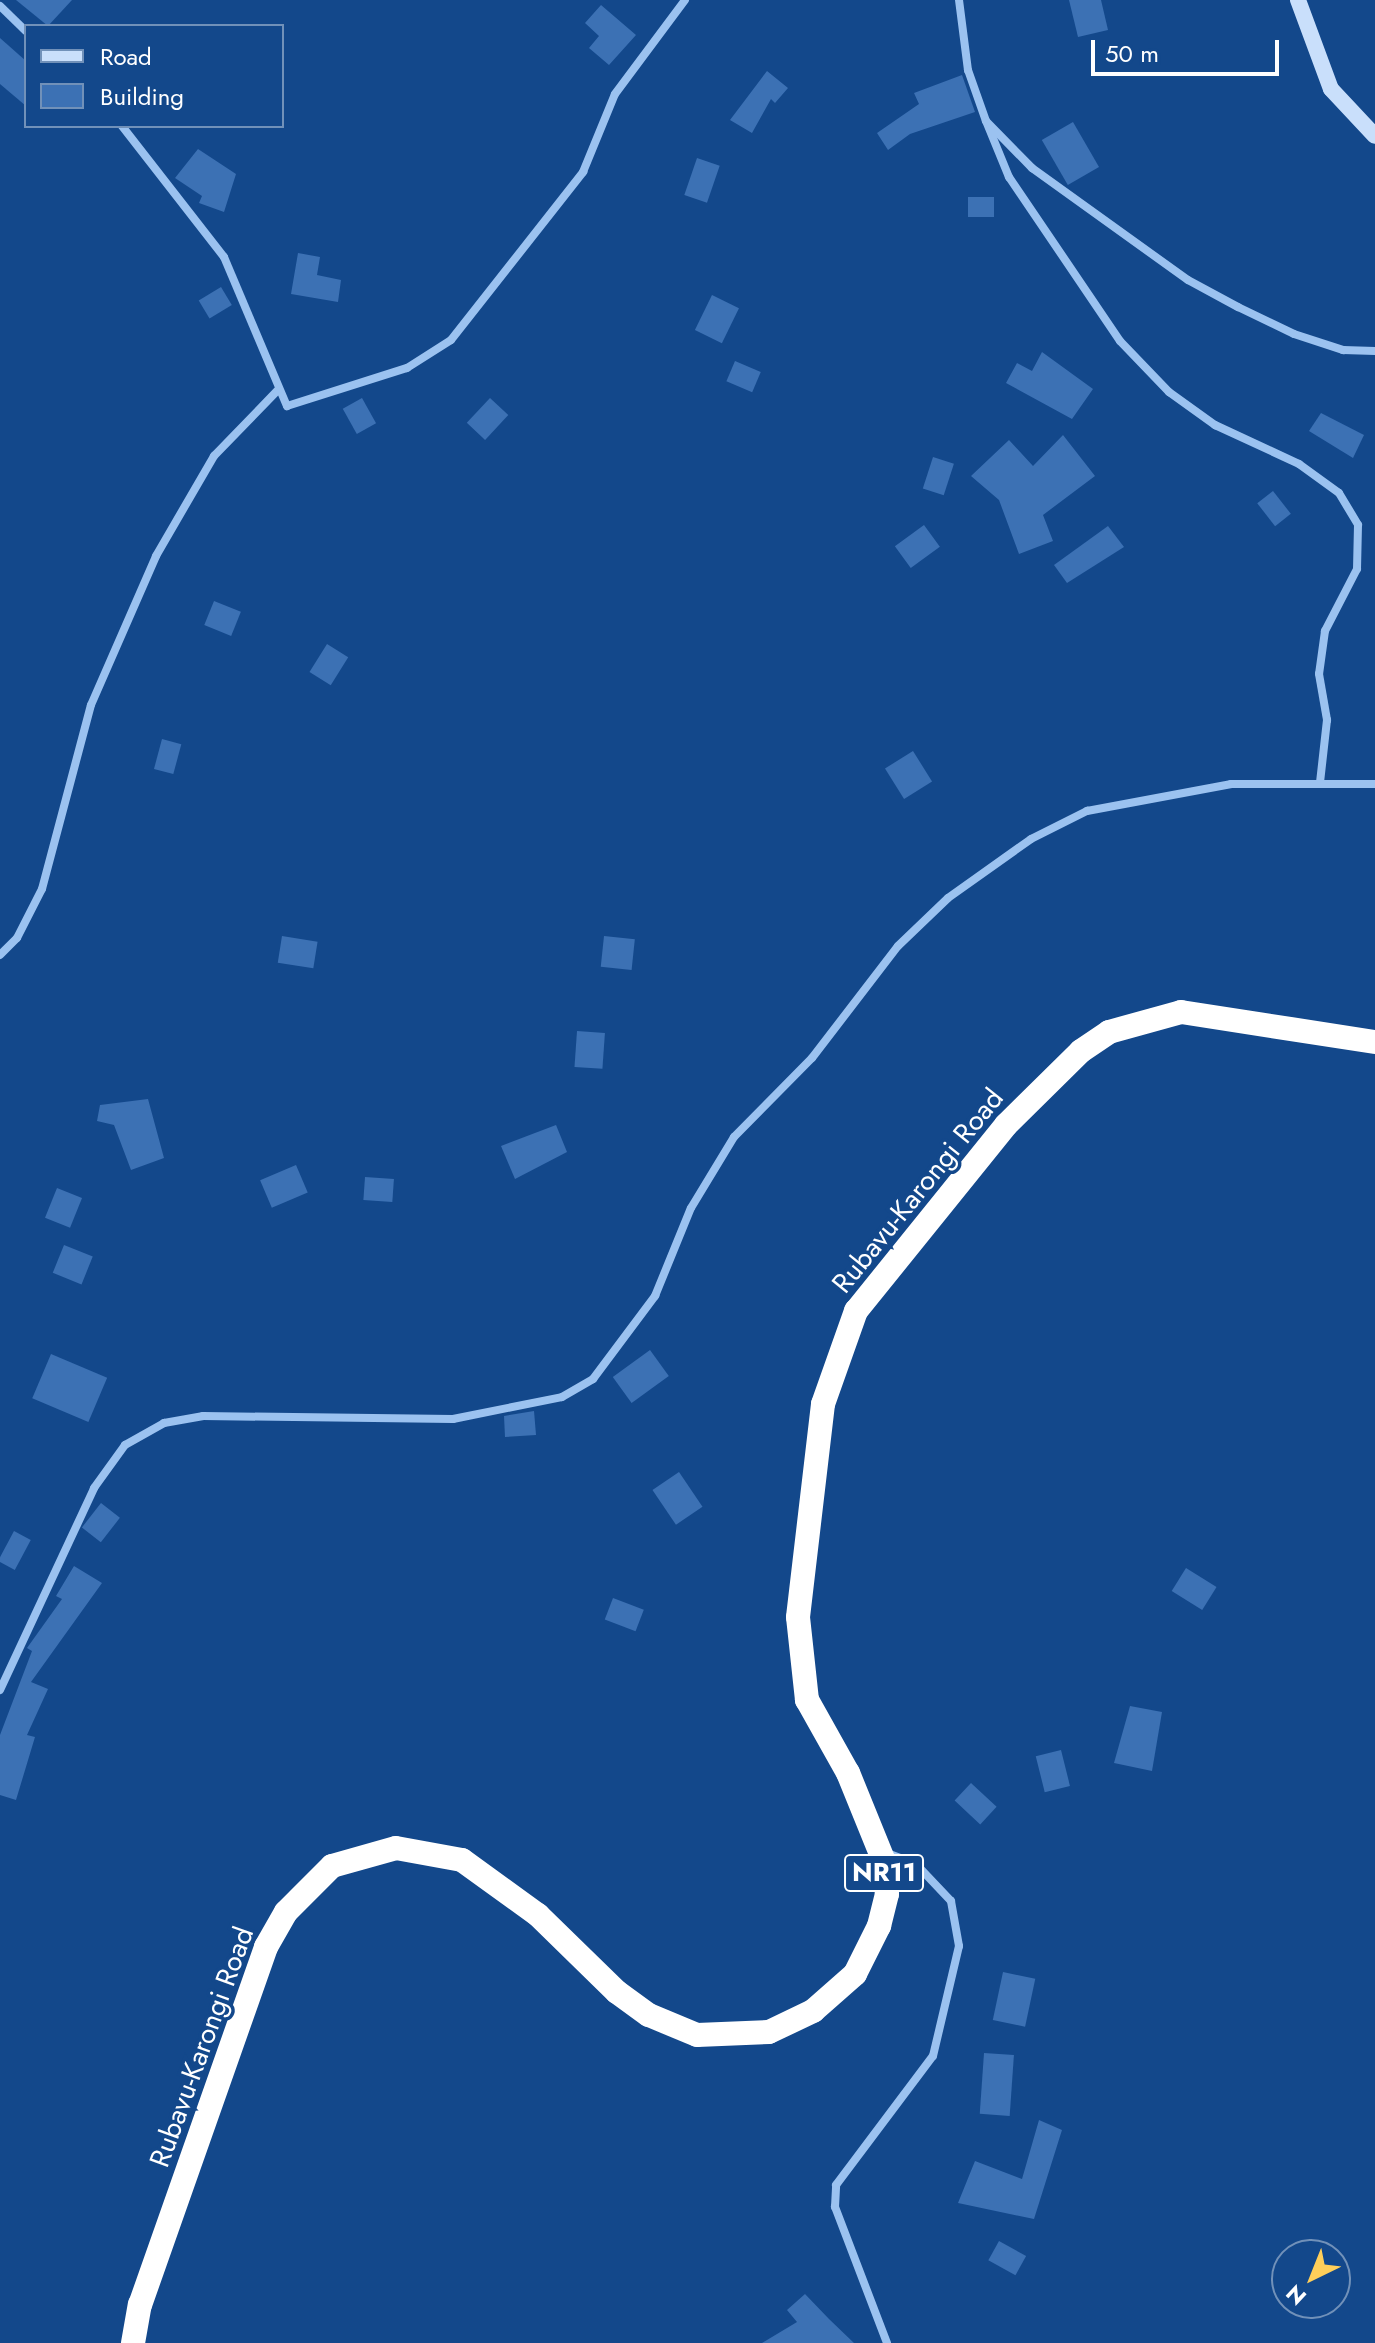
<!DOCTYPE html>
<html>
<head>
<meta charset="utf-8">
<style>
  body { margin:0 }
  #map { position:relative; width:1375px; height:2343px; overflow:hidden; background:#13488b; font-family:Jost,sans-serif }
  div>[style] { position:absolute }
  .building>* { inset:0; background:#3c71b4; transform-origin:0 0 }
  .street>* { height:8px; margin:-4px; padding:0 4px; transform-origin:4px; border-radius:4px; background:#9bc2f0 }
  .secondary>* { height:16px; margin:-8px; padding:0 8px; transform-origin:8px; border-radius:8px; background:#c9dffb }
  .highway>* { height:24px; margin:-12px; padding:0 12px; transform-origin:12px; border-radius:12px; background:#fff }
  span { translate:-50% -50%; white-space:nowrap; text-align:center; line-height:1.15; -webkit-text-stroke:7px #13488b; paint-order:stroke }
  .shield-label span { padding:2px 6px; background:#13488b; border:2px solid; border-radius:6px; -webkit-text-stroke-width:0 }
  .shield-label { font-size:26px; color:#fff; font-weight:700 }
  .street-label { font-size:28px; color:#fff }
  .legend { position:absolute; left:24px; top:24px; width:260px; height:104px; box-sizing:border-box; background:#13488b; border:2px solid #7191b9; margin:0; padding:10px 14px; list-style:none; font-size:24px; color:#fff }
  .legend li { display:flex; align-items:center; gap:16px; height:40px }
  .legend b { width:40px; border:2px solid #7191b9 }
  .north { position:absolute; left:1271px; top:2239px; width:80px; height:80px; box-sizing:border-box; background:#13488b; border:2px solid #7191b9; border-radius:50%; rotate:223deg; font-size:22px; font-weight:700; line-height:32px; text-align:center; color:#fff }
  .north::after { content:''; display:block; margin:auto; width:28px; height:36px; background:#ffcf5a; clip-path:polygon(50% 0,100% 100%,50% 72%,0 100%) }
  .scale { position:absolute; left:1091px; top:40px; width:188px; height:36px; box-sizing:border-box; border:4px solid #fff; border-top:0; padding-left:10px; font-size:24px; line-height:28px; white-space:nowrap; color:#fff; -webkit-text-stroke:6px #13488b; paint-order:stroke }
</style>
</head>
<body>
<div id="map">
  <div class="building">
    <i style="clip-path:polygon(16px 0,72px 0,48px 26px)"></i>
    <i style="clip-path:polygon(1069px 0,1101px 0,1108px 30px,1078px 37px)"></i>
    <i style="clip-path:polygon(601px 5px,636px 35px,609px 65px,589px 48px,599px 36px,585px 23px)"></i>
    <i style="clip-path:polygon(0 38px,26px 61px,26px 106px,0 84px)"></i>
    <i style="clip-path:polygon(767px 71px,788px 88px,775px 103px,771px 99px,752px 133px,730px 120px)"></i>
    <i style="clip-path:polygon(962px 75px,975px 112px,910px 134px,888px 150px,877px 133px,919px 104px,914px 93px)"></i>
    <i style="left:1073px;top:122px;width:52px;height:36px;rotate:60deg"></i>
    <i style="clip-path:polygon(198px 149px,236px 174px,224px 212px,199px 203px,202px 196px,175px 178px)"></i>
    <i style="left:697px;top:158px;width:24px;height:39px;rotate:19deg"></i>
    <i style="left:968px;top:197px;width:26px;height:20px"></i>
    <i style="clip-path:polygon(298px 253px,320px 257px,317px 275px,341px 280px,338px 302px,291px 294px)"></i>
    <i style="left:221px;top:287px;width:21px;height:26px;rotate:59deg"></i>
    <i style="left:712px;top:295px;width:30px;height:39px;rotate:26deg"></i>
    <i style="clip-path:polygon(1042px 352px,1093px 389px,1072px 419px,1006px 383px,1017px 363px,1032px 371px)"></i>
    <i style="left:735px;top:361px;width:28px;height:22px;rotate:23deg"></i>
    <i style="left:362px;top:398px;width:29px;height:22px;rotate:61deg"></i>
    <i style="left:490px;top:398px;width:25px;height:34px;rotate:43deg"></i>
    <i style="clip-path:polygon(1321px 413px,1364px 435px,1353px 458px,1309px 431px)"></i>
    <i style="clip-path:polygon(1063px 435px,1095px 476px,1043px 515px,1053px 541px,1019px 554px,999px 500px,971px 476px,1009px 440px,1033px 466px)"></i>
    <i style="left:933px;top:457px;width:22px;height:33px;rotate:18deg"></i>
    <i style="left:1273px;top:491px;width:29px;height:20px;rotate:52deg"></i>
    <i style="left:924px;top:525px;width:27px;height:36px;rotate:54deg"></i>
    <i style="clip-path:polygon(1108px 526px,1124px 547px,1067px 583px,1054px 565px)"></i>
    <i style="left:214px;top:601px;width:29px;height:26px;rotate:22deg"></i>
    <i style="left:327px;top:644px;width:25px;height:33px;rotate:32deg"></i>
    <i style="left:162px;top:739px;width:20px;height:31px;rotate:15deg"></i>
    <i style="left:913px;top:751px;width:36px;height:33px;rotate:58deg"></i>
    <i style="left:282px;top:936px;width:36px;height:27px;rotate:9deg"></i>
    <i style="left:604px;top:936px;width:31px;height:31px;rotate:6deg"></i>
    <i style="left:577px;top:1031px;width:28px;height:36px;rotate:4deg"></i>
    <i style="clip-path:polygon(148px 1099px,164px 1158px,131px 1170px,114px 1125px,97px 1121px,100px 1105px)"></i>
    <i style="clip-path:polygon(556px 1125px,567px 1152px,515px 1179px,501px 1146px)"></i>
    <i style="left:296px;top:1165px;width:30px;height:39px;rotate:67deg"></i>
    <i style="left:365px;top:1177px;width:29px;height:23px;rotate:4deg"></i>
    <i style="left:57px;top:1188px;width:27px;height:32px;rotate:22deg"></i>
    <i style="left:64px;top:1245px;width:31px;height:30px;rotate:22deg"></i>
    <i style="left:650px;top:1350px;width:32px;height:46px;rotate:54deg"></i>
    <i style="left:51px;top:1354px;width:61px;height:48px;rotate:23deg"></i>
    <i style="clip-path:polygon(534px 1411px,536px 1435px,505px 1437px,504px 1416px)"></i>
    <i style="left:679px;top:1472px;width:42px;height:32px;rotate:56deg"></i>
    <i style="left:101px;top:1503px;width:24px;height:31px;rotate:38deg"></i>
    <i style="left:14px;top:1531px;width:19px;height:34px;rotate:28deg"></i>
    <i style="clip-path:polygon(74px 1566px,102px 1583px,31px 1682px,48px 1689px,27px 1735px,35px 1737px,16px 1800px,0 1795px,0 1735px,32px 1651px,27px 1648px,62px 1599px,56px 1596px)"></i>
    <i style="left:1186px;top:1568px;width:36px;height:27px;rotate:32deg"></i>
    <i style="left:613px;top:1598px;width:33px;height:23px;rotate:21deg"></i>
    <i style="clip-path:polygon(1130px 1706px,1162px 1712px,1152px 1771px,1114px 1763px)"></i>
    <i style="left:1061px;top:1750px;width:37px;height:26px;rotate:76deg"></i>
    <i style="left:971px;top:1783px;width:35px;height:24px;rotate:43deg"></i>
    <i style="left:1003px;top:1972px;width:33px;height:49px;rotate:12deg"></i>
    <i style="left:984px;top:2053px;width:30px;height:61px;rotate:4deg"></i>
    <i style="clip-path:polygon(1039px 2120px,1062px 2130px,1034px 2219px,958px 2203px,975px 2161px,1022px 2179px)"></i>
    <i style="left:999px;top:2241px;width:31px;height:22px;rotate:29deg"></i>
    <i style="clip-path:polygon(805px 2294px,829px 2319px,854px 2343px,762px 2343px,797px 2322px,787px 2310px)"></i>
  </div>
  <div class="street">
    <i style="left:959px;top:0;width:71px;rotate:82.7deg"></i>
    <i style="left:968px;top:70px;width:54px;rotate:70.6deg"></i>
    <i style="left:986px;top:121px;width:66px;rotate:45.6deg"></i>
    <i style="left:1032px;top:168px;width:192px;rotate:35.7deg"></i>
    <i style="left:1188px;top:280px;width:57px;rotate:28.4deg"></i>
    <i style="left:1238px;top:307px;width:62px;rotate:25.7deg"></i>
    <i style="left:1294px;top:334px;width:52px;rotate:18.1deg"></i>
    <i style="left:1343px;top:350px;width:32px;rotate:2deg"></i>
    <i style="left:0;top:6px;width:36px;rotate:44deg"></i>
    <i style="left:986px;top:121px;width:61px;rotate:67.7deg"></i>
    <i style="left:1009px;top:177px;width:198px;rotate:55.9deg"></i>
    <i style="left:1120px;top:341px;width:71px;rotate:46.1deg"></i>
    <i style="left:1169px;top:392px;width:57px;rotate:35.7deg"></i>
    <i style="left:1215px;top:425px;width:93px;rotate:24.9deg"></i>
    <i style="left:1299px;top:464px;width:49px;rotate:35.9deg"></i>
    <i style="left:1339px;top:493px;width:37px;rotate:59deg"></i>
    <i style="left:1358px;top:525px;width:44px;rotate:91.3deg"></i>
    <i style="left:1357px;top:569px;width:70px;rotate:117.3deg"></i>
    <i style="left:1325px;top:631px;width:43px;rotate:97.9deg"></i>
    <i style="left:1319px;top:674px;width:47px;rotate:80.1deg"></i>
    <i style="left:1327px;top:720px;width:62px;rotate:96.4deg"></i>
    <i style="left:122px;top:126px;width:166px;rotate:52.1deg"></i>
    <i style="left:224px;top:257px;width:162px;rotate:67.1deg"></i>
    <i style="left:287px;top:406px;width:126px;rotate:-17.6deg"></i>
    <i style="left:407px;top:368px;width:52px;rotate:-32.5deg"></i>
    <i style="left:451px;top:340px;width:214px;rotate:-51.8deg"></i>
    <i style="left:583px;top:172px;width:84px;rotate:-67.7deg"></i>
    <i style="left:615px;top:94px;width:117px;rotate:-53.3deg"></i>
    <i style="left:0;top:955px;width:24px;rotate:-45deg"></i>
    <i style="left:17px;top:938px;width:55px;rotate:-63deg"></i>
    <i style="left:42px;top:889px;width:190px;rotate:-75.1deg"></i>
    <i style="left:91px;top:705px;width:163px;rotate:-66.4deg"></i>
    <i style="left:156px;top:556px;width:116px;rotate:-59.9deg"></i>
    <i style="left:214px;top:456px;width:91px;rotate:-45.9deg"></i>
    <i style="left:0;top:1690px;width:223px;rotate:-65deg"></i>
    <i style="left:94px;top:1488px;width:53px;rotate:-54.2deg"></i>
    <i style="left:125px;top:1445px;width:45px;rotate:-29.4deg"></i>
    <i style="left:164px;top:1423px;width:40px;rotate:-10deg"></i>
    <i style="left:203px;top:1416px;width:250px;rotate:0.7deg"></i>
    <i style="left:453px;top:1419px;width:111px;rotate:-11.4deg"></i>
    <i style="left:562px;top:1397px;width:36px;rotate:-30deg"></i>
    <i style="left:593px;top:1379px;width:104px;rotate:-53.2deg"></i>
    <i style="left:655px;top:1296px;width:95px;rotate:-67.8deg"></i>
    <i style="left:691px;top:1208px;width:83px;rotate:-58.8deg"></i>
    <i style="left:734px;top:1137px;width:111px;rotate:-45.4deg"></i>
    <i style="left:812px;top:1058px;width:141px;rotate:-52.5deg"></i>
    <i style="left:898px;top:946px;width:69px;rotate:-43.8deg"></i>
    <i style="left:948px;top:898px;width:102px;rotate:-35.4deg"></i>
    <i style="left:1031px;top:839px;width:63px;rotate:-26.6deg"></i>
    <i style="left:1087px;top:811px;width:147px;rotate:-10.6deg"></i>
    <i style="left:1231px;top:784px;width:144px"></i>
    <i style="left:887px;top:2343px;width:146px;rotate:-110.9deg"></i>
    <i style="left:835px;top:2207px;width:22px;rotate:-87deg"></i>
    <i style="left:836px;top:2185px;width:161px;rotate:-53.1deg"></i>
    <i style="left:933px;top:2056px;width:113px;rotate:-76.7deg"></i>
    <i style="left:959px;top:1946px;width:46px;rotate:-100.1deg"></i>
    <i style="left:951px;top:1901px;width:51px;rotate:-133.4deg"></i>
    <i style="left:916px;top:1864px;width:31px;rotate:-159deg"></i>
  </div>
  <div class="secondary">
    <i style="left:1298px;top:0;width:95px;rotate:69.7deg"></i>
    <i style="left:1331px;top:89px;width:64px;rotate:46.9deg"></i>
  </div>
  <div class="highway">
    <i style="left:133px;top:2343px;width:39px;rotate:-80deg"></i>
    <i style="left:140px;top:2305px;width:380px;rotate:-70.6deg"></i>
    <i style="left:266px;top:1947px;width:40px;rotate:-60.3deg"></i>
    <i style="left:286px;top:1912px;width:65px;rotate:-45deg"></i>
    <i style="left:332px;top:1866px;width:66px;rotate:-15.7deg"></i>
    <i style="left:396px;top:1848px;width:67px;rotate:10.3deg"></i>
    <i style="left:462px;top:1860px;width:94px;rotate:35.9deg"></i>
    <i style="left:538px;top:1915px;width:110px;rotate:44.3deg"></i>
    <i style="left:617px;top:1992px;width:39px;rotate:36deg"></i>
    <i style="left:649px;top:2015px;width:52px;rotate:22.6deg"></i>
    <i style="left:697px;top:2035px;width:72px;rotate:-2.4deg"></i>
    <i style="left:769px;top:2032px;width:49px;rotate:-25.5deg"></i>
    <i style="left:813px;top:2011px;width:56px;rotate:-41.4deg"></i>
    <i style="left:855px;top:1974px;width:54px;rotate:-63.4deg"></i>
    <i style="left:879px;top:1926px;width:33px;rotate:-76deg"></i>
    <i style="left:887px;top:1894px;width:35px;rotate:-97deg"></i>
    <i style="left:883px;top:1859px;width:93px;rotate:-112.1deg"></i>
    <i style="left:848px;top:1773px;width:84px;rotate:-119.3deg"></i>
    <i style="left:807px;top:1700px;width:83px;rotate:-96.2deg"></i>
    <i style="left:798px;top:1617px;width:214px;rotate:-83.3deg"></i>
    <i style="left:823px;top:1404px;width:99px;rotate:-70.5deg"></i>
    <i style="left:856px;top:1311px;width:239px;rotate:-51.1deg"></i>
    <i style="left:1006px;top:1125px;width:105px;rotate:-44.6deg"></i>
    <i style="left:1081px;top:1051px;width:34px;rotate:-34deg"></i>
    <i style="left:1109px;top:1032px;width:75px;rotate:-15.5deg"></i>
    <i style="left:1181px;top:1012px;width:196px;rotate:8.8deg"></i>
  </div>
  <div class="shield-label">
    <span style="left:884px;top:1873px">NR11</span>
  </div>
  <div class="street-label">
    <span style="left:918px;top:1191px;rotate:-51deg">Rubavu-Karongi Road</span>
    <span style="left:202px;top:2047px;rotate:-70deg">Rubavu-Karongi Road</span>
  </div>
  <ul class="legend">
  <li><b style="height:10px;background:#c9dffb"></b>Road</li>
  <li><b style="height:22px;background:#3c71b4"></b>Building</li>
  </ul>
  <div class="north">N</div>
  <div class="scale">50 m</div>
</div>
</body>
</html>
